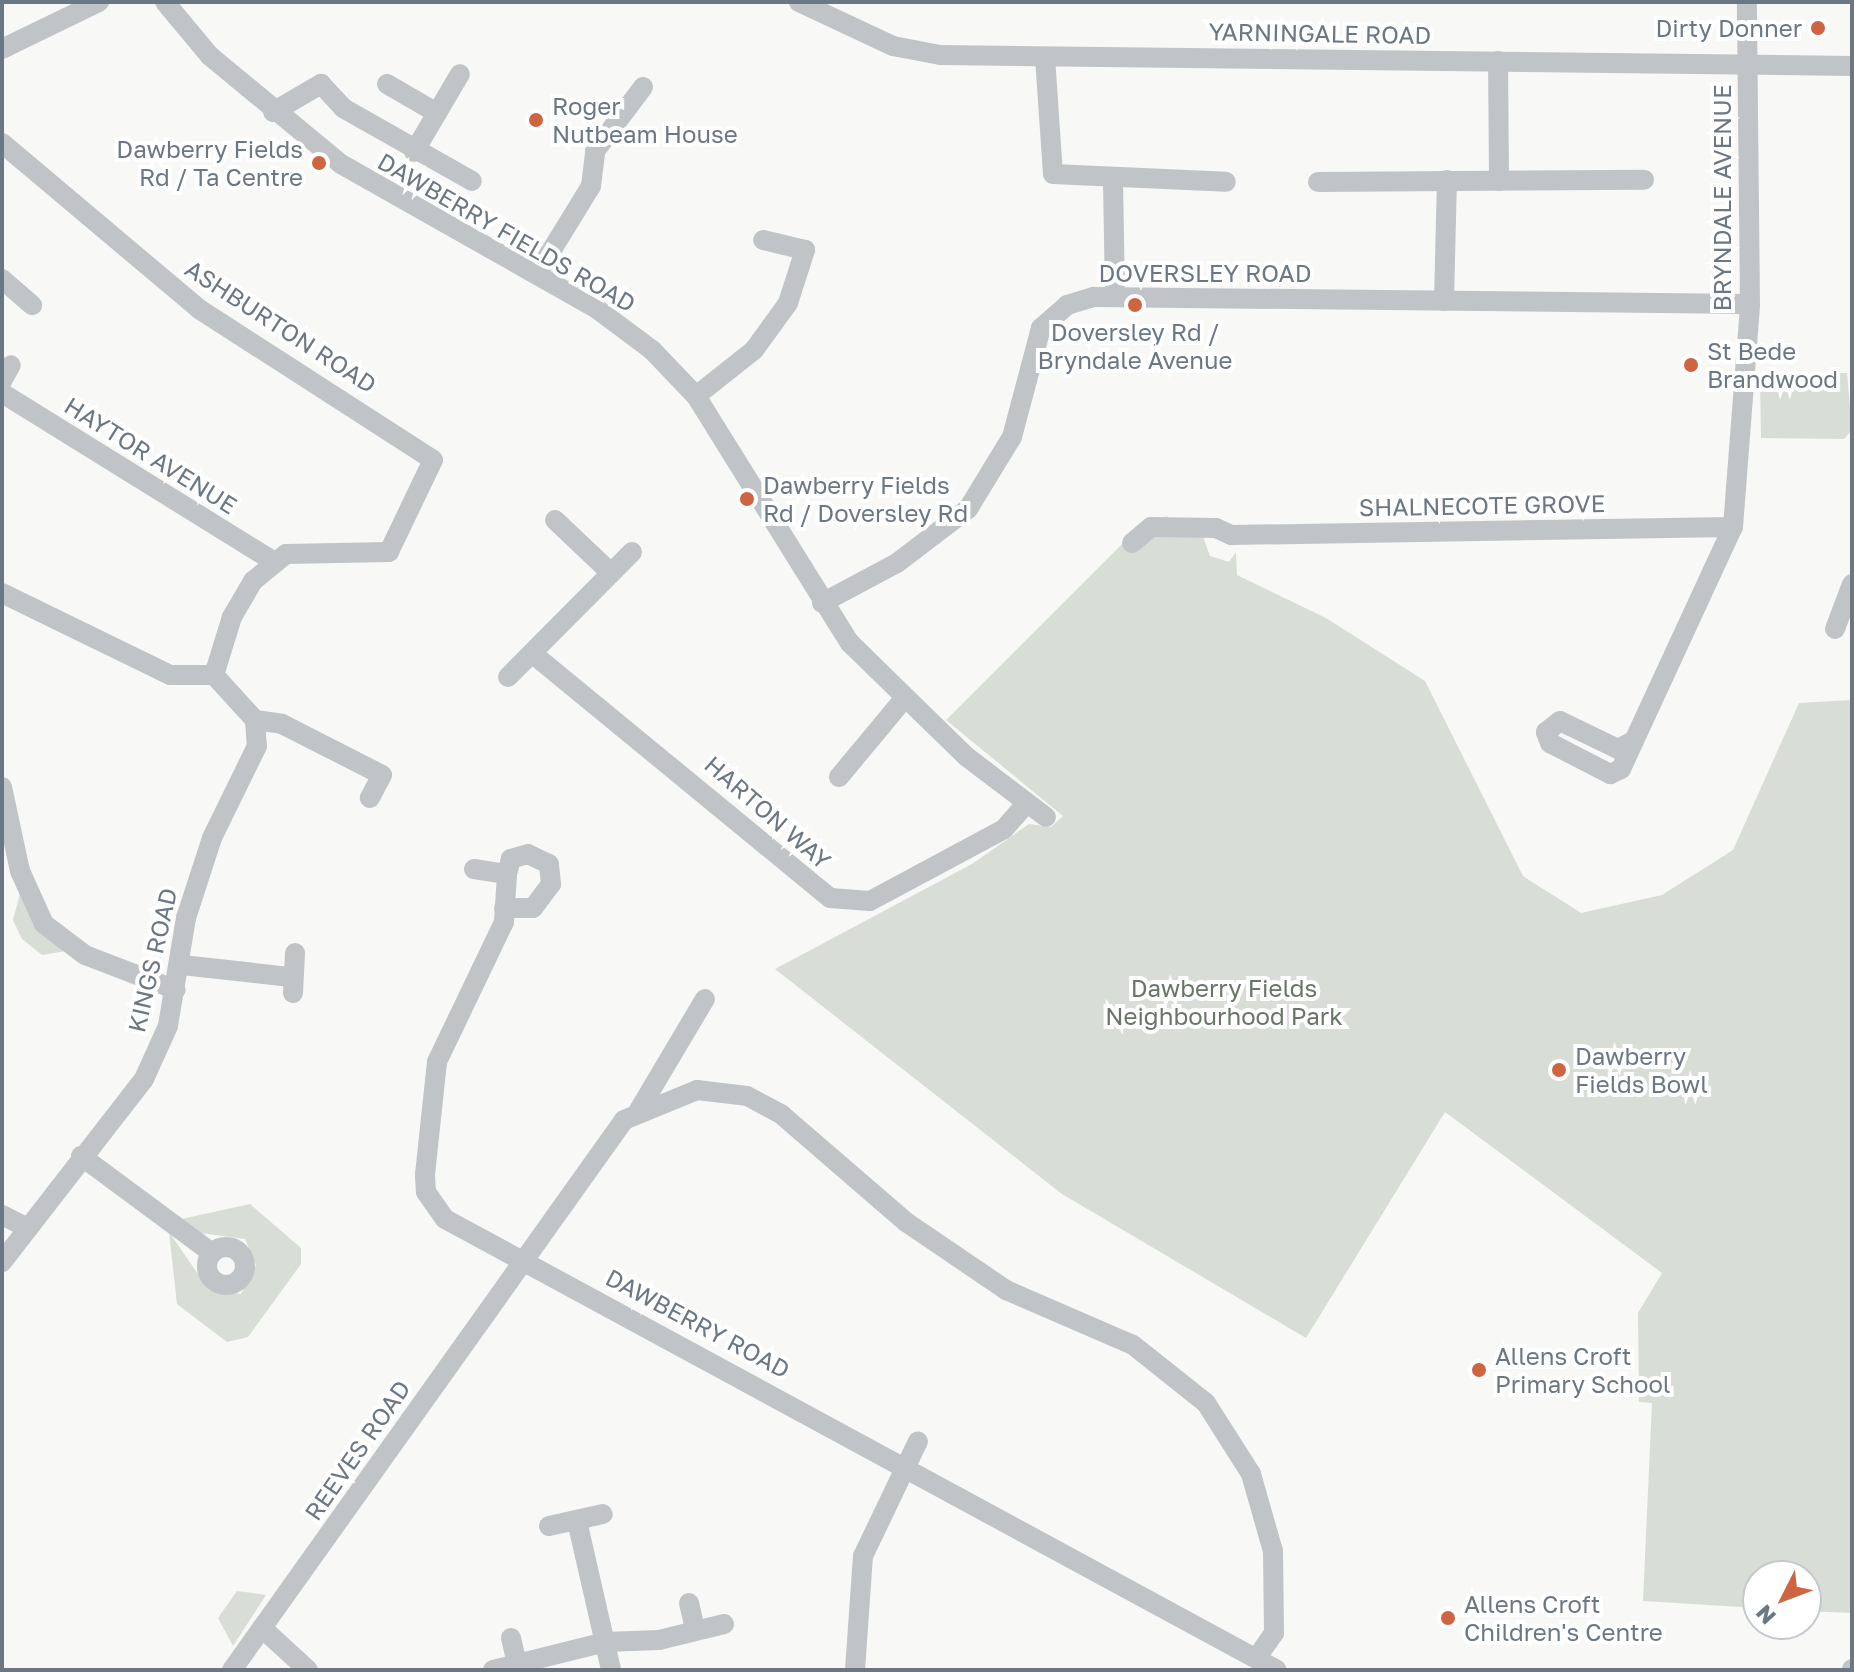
<!DOCTYPE html>
<html>
<head>
<meta charset="utf-8">
<style>
  body { margin:0 }
  #map { position:relative; width:1854px; height:1672px; overflow:hidden; background:#f8f8f6; font-family:"Golos Text",sans-serif }
  div>[style] { position:absolute }
  .green>* { inset:0; background:#d8ddd6 }
  .minor>* { height:20px; margin:-10px; padding:0 10px; transform-origin:10px; border-radius:10px; background:#c0c4c7 }
  .minor>.ring { margin:-10px; padding:0; box-sizing:content-box; background:none; border:20px solid #c0c4c7; border-radius:50% }
  .dots>* { width:22px; height:22px; translate:-50% -50%; box-sizing:border-box; border:4px solid #fff; border-radius:50% }
  span { translate:-50% -50%; white-space:nowrap; text-align:center; line-height:1.15; -webkit-text-stroke:8px #fff; paint-order:stroke }
  .poi-label { font-size:24px; color:#6b7884 }
  .right { translate:-100% -50%; text-align:right }
  .left { translate:0 -50%; text-align:left }
  .street-label { font-size:24px; color:#6b7884 }
  .park-label { font-size:24px; color:#677665 }
  .frame { position:absolute; inset:0; border:4px solid #6b7884; pointer-events:none }
  .north { position:absolute; left:1742px; top:1560px; width:80px; height:80px; box-sizing:border-box; background:#fff; border:2px solid #c4c9ce; border-radius:50%; rotate:228deg; font-size:22px; font-weight:700; line-height:32px; text-align:center; color:#6b7884 }
  .north::after { content:''; display:block; margin:auto; width:28px; height:36px; background:#cf6440; clip-path:polygon(50% 0,100% 100%,50% 72%,0 100%) }
</style>
</head>
<body>
<div id="map">
  <div class="green">
    <i style="clip-path:polygon(1760px 373px,1847px 373px,1852px 430px,1844px 439px,1761px 438px)"></i>
    <i style="clip-path:polygon(1167px 516px,1173px 530px,1202px 534px,1210px 556px,1229px 562px,1236px 552px,1237px 575px,1326px 618px,1425px 681px,1523px 876px,1581px 913px,1662px 895px,1733px 850px,1799px 703px,1852px 700px,1852px 1613px,1806px 1611px,1806px 1576px,1758px 1576px,1758px 1608px,1643px 1601px,1652px 1403px,1639px 1402px,1638px 1313px,1662px 1273px,1445px 1112px,1306px 1338px,1062px 1194px,775px 969px,972px 864px,1029px 824px,1051px 827px,1063px 816px,946px 720px,1137px 529px)"></i>
    <i style="clip-path:polygon(21px 890px,72px 950px,42px 955px,22px 939px,13px 920px)"></i>
    <i style="clip-path:polygon(250px 1204px,301px 1248px,301px 1264px,248px 1337px,227px 1342px,177px 1304px,169px 1232px,209px 1290px,241px 1294px,256px 1265px,245px 1239px,200px 1233px,177px 1220px)"></i>
    <i style="clip-path:polygon(237px 1591px,266px 1595px,233px 1646px,218px 1618px)"></i>
  </div>
  <div class="minor">
    <i style="left:165px;top:2px;width:70px;rotate:50.2deg"></i>
    <i style="left:210px;top:56px;width:170px;rotate:39.5deg"></i>
    <i style="left:341px;top:164px;width:294px;rotate:29.5deg"></i>
    <i style="left:597px;top:309px;width:69px;rotate:36.7deg"></i>
    <i style="left:652px;top:350px;width:64px;rotate:46.3deg"></i>
    <i style="left:696px;top:396px;width:291px;rotate:58.1deg"></i>
    <i style="left:850px;top:643px;width:163px;rotate:44.3deg"></i>
    <i style="left:967px;top:757px;width:99px;rotate:37.2deg"></i>
    <i style="left:799px;top:2px;width:104px;rotate:25.1deg"></i>
    <i style="left:893px;top:46px;width:48px;rotate:10.8deg"></i>
    <i style="left:940px;top:55px;width:912px;rotate:0.69deg"></i>
    <i style="left:2px;top:49px;width:108px;rotate:-25.9deg"></i>
    <i style="left:1045px;top:57px;width:117px;rotate:86.1deg"></i>
    <i style="left:1053px;top:174px;width:173px;rotate:2.6deg"></i>
    <i style="left:1498px;top:61px;width:120px;rotate:89.5deg"></i>
    <i style="left:387px;top:84px;width:58px;rotate:30.1deg"></i>
    <i style="left:437px;top:113px;width:45px;rotate:120.5deg"></i>
    <i style="left:273px;top:112px;width:56px;rotate:-30.3deg"></i>
    <i style="left:321px;top:84px;width:33px;rotate:47deg"></i>
    <i style="left:343px;top:108px;width:148px;rotate:29.5deg"></i>
    <i style="left:437px;top:113px;width:45px;rotate:-59.5deg"></i>
    <i style="left:2px;top:143px;width:258px;rotate:40.1deg"></i>
    <i style="left:199px;top:309px;width:278px;rotate:32.8deg"></i>
    <i style="left:433px;top:460px;width:102px;rotate:115.6deg"></i>
    <i style="left:389px;top:552px;width:103px;rotate:178.9deg"></i>
    <i style="left:286px;top:554px;width:43px;rotate:140.7deg"></i>
    <i style="left:253px;top:581px;width:42px;rotate:120.3deg"></i>
    <i style="left:232px;top:617px;width:61px;rotate:107.2deg"></i>
    <i style="left:214px;top:675px;width:61px;rotate:47.7deg"></i>
    <i style="left:255px;top:720px;width:26px;rotate:86deg"></i>
    <i style="left:257px;top:746px;width:102px;rotate:116.1deg"></i>
    <i style="left:212px;top:838px;width:84px;rotate:108deg"></i>
    <i style="left:186px;top:918px;width:109px;rotate:99.5deg"></i>
    <i style="left:168px;top:1026px;width:58px;rotate:114.4deg"></i>
    <i style="left:144px;top:1079px;width:232px;rotate:127.8deg"></i>
    <i style="left:1113px;top:181px;width:116px;rotate:89deg"></i>
    <i style="left:1318px;top:182px;width:326px;rotate:-0.4deg"></i>
    <i style="left:537px;top:274px;width:103px;rotate:-58.5deg"></i>
    <i style="left:591px;top:186px;width:35px;rotate:-83deg"></i>
    <i style="left:595px;top:151px;width:80px;rotate:-53.1deg"></i>
    <i style="left:2px;top:279px;width:40px;rotate:41deg"></i>
    <i style="left:1444px;top:301px;width:121px;rotate:-88.6deg"></i>
    <i style="left:2px;top:381px;width:18px;rotate:-61deg"></i>
    <i style="left:2px;top:393px;width:319px;rotate:31.8deg"></i>
    <i style="left:696px;top:396px;width:74px;rotate:-38.4deg"></i>
    <i style="left:754px;top:350px;width:58px;rotate:-54.1deg"></i>
    <i style="left:788px;top:303px;width:56px;rotate:-72.2deg"></i>
    <i style="left:805px;top:250px;width:43px;rotate:-166.6deg"></i>
    <i style="left:555px;top:520px;width:77px;rotate:43.4deg"></i>
    <i style="left:1132px;top:543px;width:25px;rotate:-40deg"></i>
    <i style="left:1151px;top:527px;width:65px;rotate:0.9deg"></i>
    <i style="left:1216px;top:528px;width:17px;rotate:25deg"></i>
    <i style="left:1231px;top:535px;width:502px;rotate:-0.91deg"></i>
    <i style="left:2px;top:593px;width:187px;rotate:26deg"></i>
    <i style="left:170px;top:675px;width:44px"></i>
    <i style="left:822px;top:603px;width:85px;rotate:-28.1deg"></i>
    <i style="left:897px;top:563px;width:89px;rotate:-37.3deg"></i>
    <i style="left:968px;top:509px;width:84px;rotate:-58.6deg"></i>
    <i style="left:1012px;top:437px;width:113px;rotate:-75.1deg"></i>
    <i style="left:1041px;top:328px;width:35px;rotate:-41deg"></i>
    <i style="left:1067px;top:305px;width:28px;rotate:-17deg"></i>
    <i style="left:1094px;top:297px;width:656px;rotate:0.61deg"></i>
    <i style="left:1835px;top:629px;width:48px;rotate:-69.3deg"></i>
    <i style="left:533px;top:654px;width:384px;rotate:39.4deg"></i>
    <i style="left:830px;top:898px;width:40px;rotate:4.3deg"></i>
    <i style="left:870px;top:901px;width:152px;rotate:-28.2deg"></i>
    <i style="left:1004px;top:829px;width:33px;rotate:-49deg"></i>
    <i style="left:508px;top:677px;width:176px;rotate:-45.2deg"></i>
    <i style="left:255px;top:720px;width:27px;rotate:8deg"></i>
    <i style="left:282px;top:724px;width:112px;rotate:27deg"></i>
    <i style="left:382px;top:775px;width:26px;rotate:118deg"></i>
    <i style="left:1633px;top:741px;width:17px;rotate:152deg"></i>
    <i style="left:1618px;top:749px;width:64px;rotate:-154.2deg"></i>
    <i style="left:1560px;top:721px;width:18px;rotate:142deg"></i>
    <i style="left:1546px;top:732px;width:12px;rotate:70deg"></i>
    <i style="left:1550px;top:743px;width:68px;rotate:27.3deg"></i>
    <i style="left:1610px;top:774px;width:12px;rotate:-24deg"></i>
    <i style="left:1621px;top:769px;width:267px;rotate:-65.2deg"></i>
    <i style="left:1733px;top:527px;width:224px;rotate:-85.6deg"></i>
    <i style="left:1750px;top:304px;width:302px;rotate:-90.6deg"></i>
    <i style="left:839px;top:777px;width:100px;rotate:-50.3deg"></i>
    <i style="left:2px;top:787px;width:86px;rotate:77.9deg"></i>
    <i style="left:20px;top:871px;width:58px;rotate:65.6deg"></i>
    <i style="left:44px;top:924px;width:51px;rotate:37.1deg"></i>
    <i style="left:85px;top:955px;width:97px;rotate:21deg"></i>
    <i style="left:474px;top:869px;width:33px;rotate:9deg"></i>
    <i style="left:507px;top:874px;width:48px;rotate:93.6deg"></i>
    <i style="left:504px;top:922px;width:155px;rotate:115.6deg"></i>
    <i style="left:437px;top:1062px;width:114px;rotate:96.1deg"></i>
    <i style="left:425px;top:1175px;width:17px;rotate:87deg"></i>
    <i style="left:426px;top:1192px;width:33px;rotate:55deg"></i>
    <i style="left:445px;top:1219px;width:946px;rotate:28.46deg"></i>
    <i style="left:504px;top:908px;width:29px"></i>
    <i style="left:533px;top:908px;width:30px;rotate:-53deg"></i>
    <i style="left:551px;top:884px;width:20px;rotate:-96deg"></i>
    <i style="left:549px;top:864px;width:23px;rotate:-155deg"></i>
    <i style="left:528px;top:854px;width:18px;rotate:164deg"></i>
    <i style="left:511px;top:859px;width:16px;rotate:105deg"></i>
    <i style="left:182px;top:965px;width:110px;rotate:6.3deg"></i>
    <i style="left:293px;top:993px;width:40px;rotate:-87.1deg"></i>
    <i style="left:639px;top:1110px;width:129px;rotate:-59.3deg"></i>
    <i style="left:81px;top:1156px;width:163px;rotate:36.5deg"></i>
    <i style="left:2px;top:1215px;width:28px;rotate:27deg"></i>
    <i class="ring" style="left:207px;top:1247px;width:18px;height:18px"></i>
    <i style="left:577px;top:1521px;width:153px;rotate:77.1deg"></i>
    <i style="left:549px;top:1526px;width:55px;rotate:-12.5deg"></i>
    <i style="left:689px;top:1603px;width:26px;rotate:77deg"></i>
    <i style="left:262px;top:1628px;width:62px;rotate:42.4deg"></i>
    <i style="left:511px;top:1638px;width:27px;rotate:77deg"></i>
    <i style="left:232px;top:1670px;width:675px;rotate:-54.52deg"></i>
    <i style="left:624px;top:1120px;width:79px;rotate:-22.3deg"></i>
    <i style="left:697px;top:1090px;width:50px;rotate:6.8deg"></i>
    <i style="left:747px;top:1096px;width:40px;rotate:28deg"></i>
    <i style="left:782px;top:1115px;width:164px;rotate:40.8deg"></i>
    <i style="left:906px;top:1222px;width:121px;rotate:34.2deg"></i>
    <i style="left:1006px;top:1290px;width:138px;rotate:23.4deg"></i>
    <i style="left:1133px;top:1345px;width:93px;rotate:38.5deg"></i>
    <i style="left:1206px;top:1403px;width:84px;rotate:57.6deg"></i>
    <i style="left:1251px;top:1474px;width:80px;rotate:74.1deg"></i>
    <i style="left:1273px;top:1551px;width:82px;rotate:89.3deg"></i>
    <i style="left:1274px;top:1633px;width:28px;rotate:125deg"></i>
    <i style="left:493px;top:1670px;width:115px;rotate:-14deg"></i>
    <i style="left:605px;top:1642px;width:54px;rotate:-2.1deg"></i>
    <i style="left:659px;top:1640px;width:67px;rotate:-13.8deg"></i>
    <i style="left:855px;top:1670px;width:114px;rotate:-86deg"></i>
    <i style="left:863px;top:1556px;width:127px;rotate:-64.4deg"></i>
    <i style="left:1852px;top:1670px;width:1px;rotate:-90deg"></i>
  </div>
  <div class="dots">
    <i style="left:1818px;top:28px;background:#cf6440"></i>
    <i style="left:536px;top:120px;background:#cf6440"></i>
    <i style="left:319px;top:163px;background:#cf6440"></i>
    <i style="left:1135px;top:305px;background:#cf6440"></i>
    <i style="left:1691px;top:365px;background:#cf6440"></i>
    <i style="left:747px;top:499px;background:#cf6440"></i>
    <i style="left:1559px;top:1070px;background:#cf6440"></i>
    <i style="left:1479px;top:1370px;background:#cf6440"></i>
    <i style="left:1448px;top:1618px;background:#cf6440"></i>
  </div>
  <div class="poi-label">
    <span class="right" style="left:1802px;top:28px">Dirty Donner</span>
    <span class="left" style="left:552px;top:120px">Roger<br>Nutbeam House</span>
    <span class="right" style="left:303px;top:163px">Dawberry Fields<br>Rd / Ta Centre</span>
    <span style="left:1135px;top:346px">Doversley Rd /<br>Bryndale Avenue</span>
    <span class="left" style="left:1707px;top:365px">St Bede<br>Brandwood</span>
    <span class="left" style="left:763px;top:499px">Dawberry Fields<br>Rd / Doversley Rd</span>
    <span class="left" style="left:1575px;top:1070px">Dawberry<br>Fields Bowl</span>
    <span class="left" style="left:1495px;top:1370px">Allens Croft<br>Primary School</span>
    <span class="left" style="left:1464px;top:1618px">Allens Croft<br>Children's Centre</span>
  </div>
  <div class="street-label">
    <span style="left:1320px;top:33px;rotate:1deg">YARNINGALE ROAD</span>
    <span style="left:1722px;top:198px;rotate:-90deg">BRYNDALE AVENUE</span>
    <span style="left:507px;top:232px;rotate:30deg">DAWBERRY FIELDS ROAD</span>
    <span style="left:1205px;top:273px">DOVERSLEY ROAD</span>
    <span style="left:281px;top:326px;rotate:33deg">ASHBURTON ROAD</span>
    <span style="left:151px;top:455px;rotate:32deg">HAYTOR AVENUE</span>
    <span style="left:1482px;top:505px;rotate:-1deg">SHALNECOTE GROVE</span>
    <span style="left:768px;top:812px;rotate:41deg">HARTON WAY</span>
    <span style="left:152px;top:960px;rotate:-77deg">KINGS ROAD</span>
    <span style="left:698px;top:1323px;rotate:28deg">DAWBERRY ROAD</span>
    <span style="left:357px;top:1450px;rotate:-55deg">REEVES ROAD</span>
  </div>
  <div class="park-label">
    <span style="left:1224px;top:1002px">Dawberry Fields<br>Neighbourhood Park</span>
  </div>
  <div class="frame"></div>
  <div class="north">N</div>
</div>
</body>
</html>
